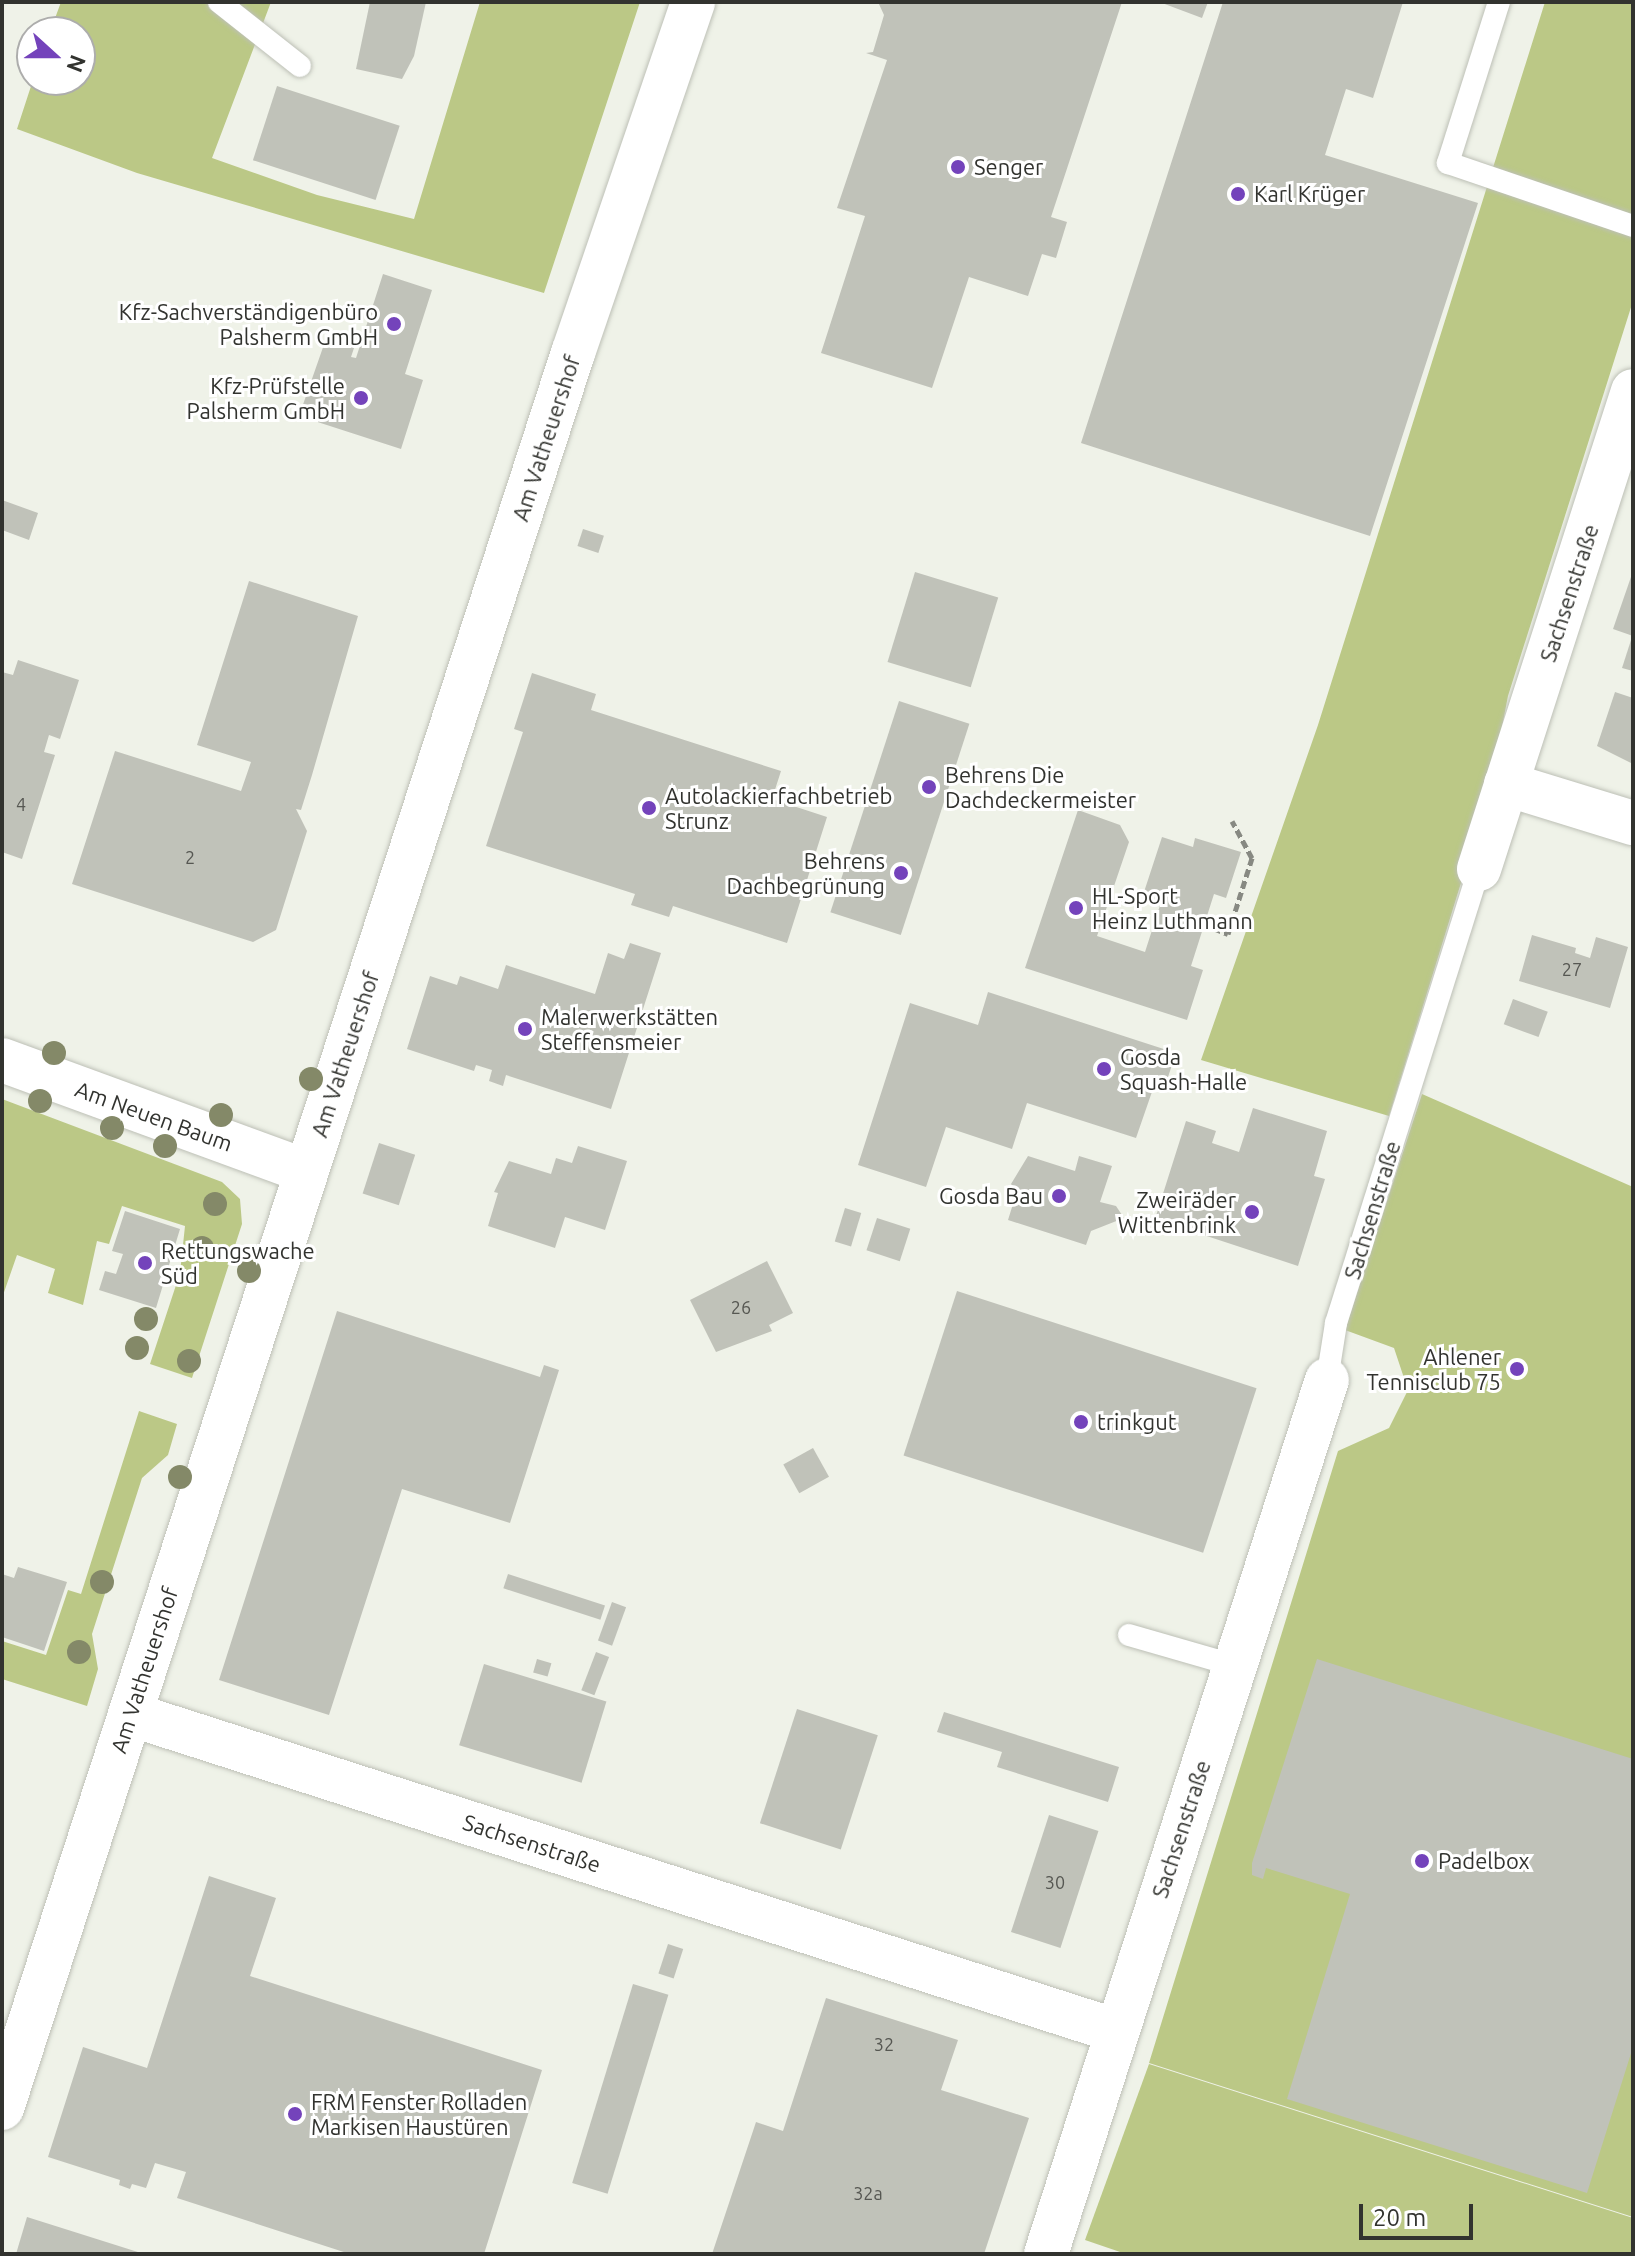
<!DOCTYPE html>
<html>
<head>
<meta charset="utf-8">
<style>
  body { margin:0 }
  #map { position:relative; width:1635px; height:2256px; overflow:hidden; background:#eff2e8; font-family:Ubuntu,sans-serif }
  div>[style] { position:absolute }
  .green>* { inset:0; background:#bbc886 }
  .building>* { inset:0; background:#c0c2b9; transform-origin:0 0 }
  .path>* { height:5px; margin-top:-2.5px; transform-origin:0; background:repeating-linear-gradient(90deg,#878982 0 8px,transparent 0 12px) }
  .roads { filter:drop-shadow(0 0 2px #bdc0b6) drop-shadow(0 0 2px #bdc0b6) }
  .lane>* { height:22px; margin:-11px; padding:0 11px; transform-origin:11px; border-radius:11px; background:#fff }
  .street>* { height:44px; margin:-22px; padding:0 22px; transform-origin:22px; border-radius:22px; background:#fff }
  .trees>* { width:24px; height:24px; margin:-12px; border-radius:50%; background:#848968 }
  .dots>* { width:22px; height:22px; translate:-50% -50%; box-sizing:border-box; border:4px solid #fff; border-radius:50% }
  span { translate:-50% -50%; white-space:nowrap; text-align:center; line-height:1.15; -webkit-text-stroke:6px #fff; paint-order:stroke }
  .number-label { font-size:18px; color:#565752 }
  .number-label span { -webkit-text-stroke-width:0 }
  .poi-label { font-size:22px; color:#32332f }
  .left { translate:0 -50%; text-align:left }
  .right { translate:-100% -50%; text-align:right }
  .street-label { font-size:22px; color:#32332f }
  .frame { position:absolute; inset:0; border:4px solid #32332f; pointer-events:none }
  .north { position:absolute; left:16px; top:16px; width:80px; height:80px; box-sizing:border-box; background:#fff; border:2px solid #adadac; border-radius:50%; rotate:111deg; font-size:22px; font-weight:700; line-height:32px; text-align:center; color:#32332f }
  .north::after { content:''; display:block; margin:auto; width:28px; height:36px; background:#7443bb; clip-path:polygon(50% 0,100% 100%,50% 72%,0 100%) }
  .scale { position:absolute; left:1359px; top:2204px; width:114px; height:36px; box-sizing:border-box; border:4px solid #32332f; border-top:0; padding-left:10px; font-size:24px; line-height:28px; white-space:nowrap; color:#32332f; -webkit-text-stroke:6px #fff; paint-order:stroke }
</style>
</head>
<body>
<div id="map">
  <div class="green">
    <i style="clip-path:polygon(61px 2px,271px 2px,212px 158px,317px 195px,414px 219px,480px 2px,640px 2px,544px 293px,137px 173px,17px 129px,33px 80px,80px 80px,80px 32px,50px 32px)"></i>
    <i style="clip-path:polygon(1545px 2px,1633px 2px,1633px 301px,1508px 696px,1490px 789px,1389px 1116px,1201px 1060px,1318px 725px)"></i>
    <i style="clip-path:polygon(1422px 1094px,1633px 1187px,1633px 2217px,1149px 2063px,1338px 1451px,1389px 1428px,1408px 1390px,1394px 1348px,1345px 1330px)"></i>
    <i style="clip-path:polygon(2px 1099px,222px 1182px,240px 1199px,242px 1224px,192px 1378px,150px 1364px,180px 1273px,185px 1226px,122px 1206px,109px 1244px,97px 1241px,83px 1305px,48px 1293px,55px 1269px,17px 1255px,2px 1298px)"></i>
    <i style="clip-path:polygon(139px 1411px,177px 1424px,168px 1455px,142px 1478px,92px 1634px,98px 1669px,87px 1706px,2px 1679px,2px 1641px,46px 1655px,68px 1590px,81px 1594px)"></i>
    <i style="clip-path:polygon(1149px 2064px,1633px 2218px,1633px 2254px,1126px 2254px,1085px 2240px)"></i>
  </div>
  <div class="building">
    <i style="clip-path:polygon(370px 2px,426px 2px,414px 56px,402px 79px,356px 69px)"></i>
    <i style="clip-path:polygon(878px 2px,1122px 2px,1051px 217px,1067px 222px,1056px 258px,1042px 254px,1028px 296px,969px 277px,932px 388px,821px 353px,865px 216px,837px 208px,887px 60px,866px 53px,873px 52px,884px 15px)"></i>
    <i style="clip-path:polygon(1208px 2px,1202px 18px,1162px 3px,1162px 2px)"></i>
    <i style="clip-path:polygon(1223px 2px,1403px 2px,1373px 98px,1346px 89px,1325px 155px,1478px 203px,1370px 536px,1081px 443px)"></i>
    <i style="left:277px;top:86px;width:129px;height:78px;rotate:18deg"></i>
    <i style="clip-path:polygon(383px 274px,432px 290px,405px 374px,423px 380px,401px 449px,299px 416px,328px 333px,356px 342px,351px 357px,356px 358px)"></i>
    <i style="clip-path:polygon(2px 500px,38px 513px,29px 540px,2px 530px)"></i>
    <i style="left:583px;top:529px;width:22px;height:18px;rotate:18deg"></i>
    <i style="left:915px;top:572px;width:87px;height:94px;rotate:17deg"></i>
    <i style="clip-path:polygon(1632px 574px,1633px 574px,1633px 636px,1613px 629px)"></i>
    <i style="clip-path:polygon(249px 581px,358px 616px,312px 775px,301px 810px,296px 809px,307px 831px,276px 930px,253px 942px,72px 884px,115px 751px,241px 791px,251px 762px,197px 745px)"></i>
    <i style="clip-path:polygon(1632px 637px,1633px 637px,1633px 671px,1622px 668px)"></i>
    <i style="clip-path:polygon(18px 660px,79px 680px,60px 739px,49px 735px,44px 752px,55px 755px,22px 859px,2px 852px,2px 672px,13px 675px)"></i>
    <i style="clip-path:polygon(532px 673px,596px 694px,591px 710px,781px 771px,772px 799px,827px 817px,787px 943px,673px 906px,669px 917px,631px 905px,635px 894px,486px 846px,523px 732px,514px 729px)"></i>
    <i style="clip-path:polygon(1615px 692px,1633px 698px,1633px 764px,1597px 746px)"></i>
    <i style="left:899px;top:701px;width:74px;height:222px;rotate:18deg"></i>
    <i style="clip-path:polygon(1078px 810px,1120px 825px,1129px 842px,1097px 936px,1145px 952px,1162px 899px,1144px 892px,1162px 837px,1193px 847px,1195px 838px,1241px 852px,1226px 898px,1214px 894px,1191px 966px,1203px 970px,1187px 1020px,1025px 968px)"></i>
    <i style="clip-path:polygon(1532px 935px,1576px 948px,1575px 953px,1590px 958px,1596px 937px,1628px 947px,1610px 1008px,1519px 981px)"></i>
    <i style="clip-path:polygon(630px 943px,661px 953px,611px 1109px,506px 1075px,503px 1086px,489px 1081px,492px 1070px,476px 1065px,474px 1071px,407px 1049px,430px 976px,457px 985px,460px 976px,498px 989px,506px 965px,595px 994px,608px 953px,624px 959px)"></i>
    <i style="clip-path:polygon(988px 992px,1176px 1053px,1164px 1089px,1154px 1086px,1136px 1138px,1027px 1103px,1012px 1149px,946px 1127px,926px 1187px,858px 1165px,910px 1003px,978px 1025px)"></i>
    <i style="left:1513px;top:999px;width:37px;height:27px;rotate:20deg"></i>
    <i style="clip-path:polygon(1253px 1108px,1327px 1131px,1314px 1176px,1325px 1179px,1298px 1266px,1155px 1219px,1186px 1121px,1216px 1131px,1212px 1143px,1239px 1152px)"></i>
    <i style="left:379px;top:1143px;width:38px;height:53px;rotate:18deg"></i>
    <i style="clip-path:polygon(578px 1146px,627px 1161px,605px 1230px,565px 1217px,555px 1248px,488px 1226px,498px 1193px,494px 1192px,509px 1161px,551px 1174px,556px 1158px,572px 1163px)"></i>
    <i style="clip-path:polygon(1028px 1156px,1075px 1171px,1079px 1156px,1112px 1166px,1100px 1202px,1116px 1206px,1124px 1218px,1091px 1231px,1086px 1245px,1008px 1220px,1017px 1191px,1011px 1184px)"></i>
    <i style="left:845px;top:1208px;width:17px;height:35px;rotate:17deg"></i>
    <i style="clip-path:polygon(125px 1211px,180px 1229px,156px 1308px,99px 1290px,105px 1271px,116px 1274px,123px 1254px,112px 1251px)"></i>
    <i style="left:877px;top:1218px;width:35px;height:34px;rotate:18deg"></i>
    <i style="clip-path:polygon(767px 1261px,793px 1313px,769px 1325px,772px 1331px,716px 1352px,690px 1300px)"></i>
    <i style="left:957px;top:1291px;width:315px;height:173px;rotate:18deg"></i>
    <i style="clip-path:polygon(337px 1311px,540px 1377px,544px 1365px,559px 1370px,510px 1523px,402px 1489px,329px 1715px,219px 1680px)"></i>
    <i style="left:813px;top:1448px;width:33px;height:34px;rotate:61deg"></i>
    <i style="clip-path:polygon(18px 1567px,67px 1582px,44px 1651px,2px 1637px,2px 1574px,14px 1578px)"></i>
    <i style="left:508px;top:1574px;width:102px;height:15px;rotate:18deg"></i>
    <i style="left:612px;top:1602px;width:15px;height:41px;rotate:20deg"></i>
    <i style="left:596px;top:1652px;width:14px;height:41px;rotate:21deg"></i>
    <i style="left:537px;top:1659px;width:15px;height:14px;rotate:16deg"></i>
    <i style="clip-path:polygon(1317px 1659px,1633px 1759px,1633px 2047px,1587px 2193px,1287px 2099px,1350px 1894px,1266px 1868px,1263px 1879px,1252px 1875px,1252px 1863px)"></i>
    <i style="left:484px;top:1664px;width:128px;height:85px;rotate:17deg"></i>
    <i style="left:797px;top:1709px;width:85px;height:120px;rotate:18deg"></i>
    <i style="clip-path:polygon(944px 1712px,1119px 1767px,1108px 1802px,997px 1767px,1002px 1752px,937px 1732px)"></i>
    <i style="left:1049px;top:1815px;width:52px;height:123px;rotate:18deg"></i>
    <i style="clip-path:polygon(209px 1876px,276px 1898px,250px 1976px,542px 2070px,484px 2254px,350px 2254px,177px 2198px,186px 2172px,155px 2163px,146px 2188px,132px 2184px,130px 2189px,119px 2185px,120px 2180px,48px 2157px,83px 2047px,147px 2068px)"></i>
    <i style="left:668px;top:1944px;width:16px;height:31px;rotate:18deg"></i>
    <i style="left:633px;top:1984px;width:37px;height:208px;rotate:17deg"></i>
    <i style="clip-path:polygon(826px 1998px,958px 2040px,941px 2090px,1029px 2118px,984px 2254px,712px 2254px,756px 2122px,783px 2131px)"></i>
    <i style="clip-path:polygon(27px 2217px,141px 2253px,141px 2254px,16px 2254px)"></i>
  </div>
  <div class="path">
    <i style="left:1213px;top:928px;width:16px;rotate:22deg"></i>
    <i style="left:1228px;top:934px;width:80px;rotate:-72.5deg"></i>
    <i style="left:1252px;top:858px;width:42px;rotate:-118.4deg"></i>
  </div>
  <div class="roads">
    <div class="lane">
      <i style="left:219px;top:2px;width:103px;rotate:38.3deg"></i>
      <i style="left:1499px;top:2px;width:169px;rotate:107.6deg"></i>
      <i style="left:1448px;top:163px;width:195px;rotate:18.8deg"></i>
      <i style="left:1327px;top:1380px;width:58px;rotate:-81deg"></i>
      <i style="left:1336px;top:1323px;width:476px;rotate:-72.5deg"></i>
      <i style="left:1129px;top:1635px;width:108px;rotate:16.1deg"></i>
    </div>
    <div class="street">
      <i style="left:1506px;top:784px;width:133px;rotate:17.1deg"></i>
      <i style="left:1479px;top:869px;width:502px;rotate:-72.14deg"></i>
      <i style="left:2px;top:1060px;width:324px;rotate:20.1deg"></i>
      <i style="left:130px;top:1714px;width:1037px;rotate:17.81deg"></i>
      <i style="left:2px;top:2108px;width:1846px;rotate:-71.98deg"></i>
      <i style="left:573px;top:353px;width:371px;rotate:-71.1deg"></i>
      <i style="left:1046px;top:2254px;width:918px;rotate:-72.18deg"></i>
    </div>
  </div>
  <div class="trees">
    <i style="left:54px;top:1053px"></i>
    <i style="left:311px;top:1079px"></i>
    <i style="left:40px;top:1101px"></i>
    <i style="left:221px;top:1115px"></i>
    <i style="left:112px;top:1128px"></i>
    <i style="left:165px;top:1146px"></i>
    <i style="left:215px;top:1204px"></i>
    <i style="left:202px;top:1248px"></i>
    <i style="left:249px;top:1271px"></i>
    <i style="left:146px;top:1319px"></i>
    <i style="left:137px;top:1348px"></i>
    <i style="left:189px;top:1361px"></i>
    <i style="left:180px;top:1477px"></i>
    <i style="left:102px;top:1582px"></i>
    <i style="left:79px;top:1652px"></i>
  </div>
  <div class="dots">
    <i style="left:958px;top:167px;background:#7443bb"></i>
    <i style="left:1238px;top:194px;background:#7443bb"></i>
    <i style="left:394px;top:324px;background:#7443bb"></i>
    <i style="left:361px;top:398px;background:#7443bb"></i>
    <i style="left:929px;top:787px;background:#7443bb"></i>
    <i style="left:649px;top:808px;background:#7443bb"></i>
    <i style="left:901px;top:873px;background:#7443bb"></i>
    <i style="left:1076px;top:908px;background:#7443bb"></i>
    <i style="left:525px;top:1029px;background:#7443bb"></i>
    <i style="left:1104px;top:1069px;background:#7443bb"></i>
    <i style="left:1059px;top:1196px;background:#7443bb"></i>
    <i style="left:1252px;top:1212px;background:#7443bb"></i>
    <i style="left:145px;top:1263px;background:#7443bb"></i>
    <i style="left:1517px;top:1369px;background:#7443bb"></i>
    <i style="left:1081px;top:1422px;background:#7443bb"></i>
    <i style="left:1422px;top:1861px;background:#7443bb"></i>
    <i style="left:295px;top:2114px;background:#7443bb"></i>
  </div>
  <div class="number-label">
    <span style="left:21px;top:804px">4</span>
    <span style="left:190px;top:857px">2</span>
    <span style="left:1572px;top:969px">27</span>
    <span style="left:741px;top:1307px">26</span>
    <span style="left:1055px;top:1882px">30</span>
    <span style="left:884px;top:2044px">32</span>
    <span style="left:868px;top:2193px">32a</span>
  </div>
  <div class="poi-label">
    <span class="left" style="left:974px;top:167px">Senger</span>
    <span class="left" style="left:1254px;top:194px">Karl Krüger</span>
    <span class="right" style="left:378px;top:324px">Kfz-Sachverständigenbüro<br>Palsherm GmbH</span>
    <span class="right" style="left:345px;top:398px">Kfz-Prüfstelle<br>Palsherm GmbH</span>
    <span class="left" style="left:945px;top:787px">Behrens Die<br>Dachdeckermeister</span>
    <span class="left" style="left:665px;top:808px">Autolackierfachbetrieb<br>Strunz</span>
    <span class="right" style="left:885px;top:873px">Behrens<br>Dachbegrünung</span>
    <span class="left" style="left:1092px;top:908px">HL-Sport<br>Heinz Luthmann</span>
    <span class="left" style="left:541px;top:1029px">Malerwerkstätten<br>Steffensmeier</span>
    <span class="left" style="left:1120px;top:1069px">Gosda<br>Squash-Halle</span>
    <span class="right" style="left:1043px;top:1196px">Gosda Bau</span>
    <span class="right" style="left:1236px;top:1212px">Zweiräder<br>Wittenbrink</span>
    <span class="left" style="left:161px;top:1263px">Rettungswache<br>Süd</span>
    <span class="right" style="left:1501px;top:1369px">Ahlener<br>Tennisclub 75</span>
    <span class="left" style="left:1097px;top:1422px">trinkgut</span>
    <span class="left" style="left:1438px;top:1861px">Padelbox</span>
    <span class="left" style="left:311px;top:2114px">FRM Fenster Rolladen<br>Markisen Haustüren</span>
  </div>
  <div class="street-label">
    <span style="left:546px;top:438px;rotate:-72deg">Am Vatheuershof</span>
    <span style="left:1569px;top:593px;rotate:-72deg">Sachsenstraße</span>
    <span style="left:345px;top:1054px;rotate:-72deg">Am Vatheuershof</span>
    <span style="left:154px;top:1116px;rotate:20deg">Am Neuen Baum</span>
    <span style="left:1372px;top:1210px;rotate:-73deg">Sachsenstraße</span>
    <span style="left:144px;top:1670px;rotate:-72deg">Am Vatheuershof</span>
    <span style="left:1181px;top:1829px;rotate:-72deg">Sachsenstraße</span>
    <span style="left:532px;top:1843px;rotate:18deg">Sachsenstraße</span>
  </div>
  <div class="frame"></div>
  <div class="north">N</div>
  <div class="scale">20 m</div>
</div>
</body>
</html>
